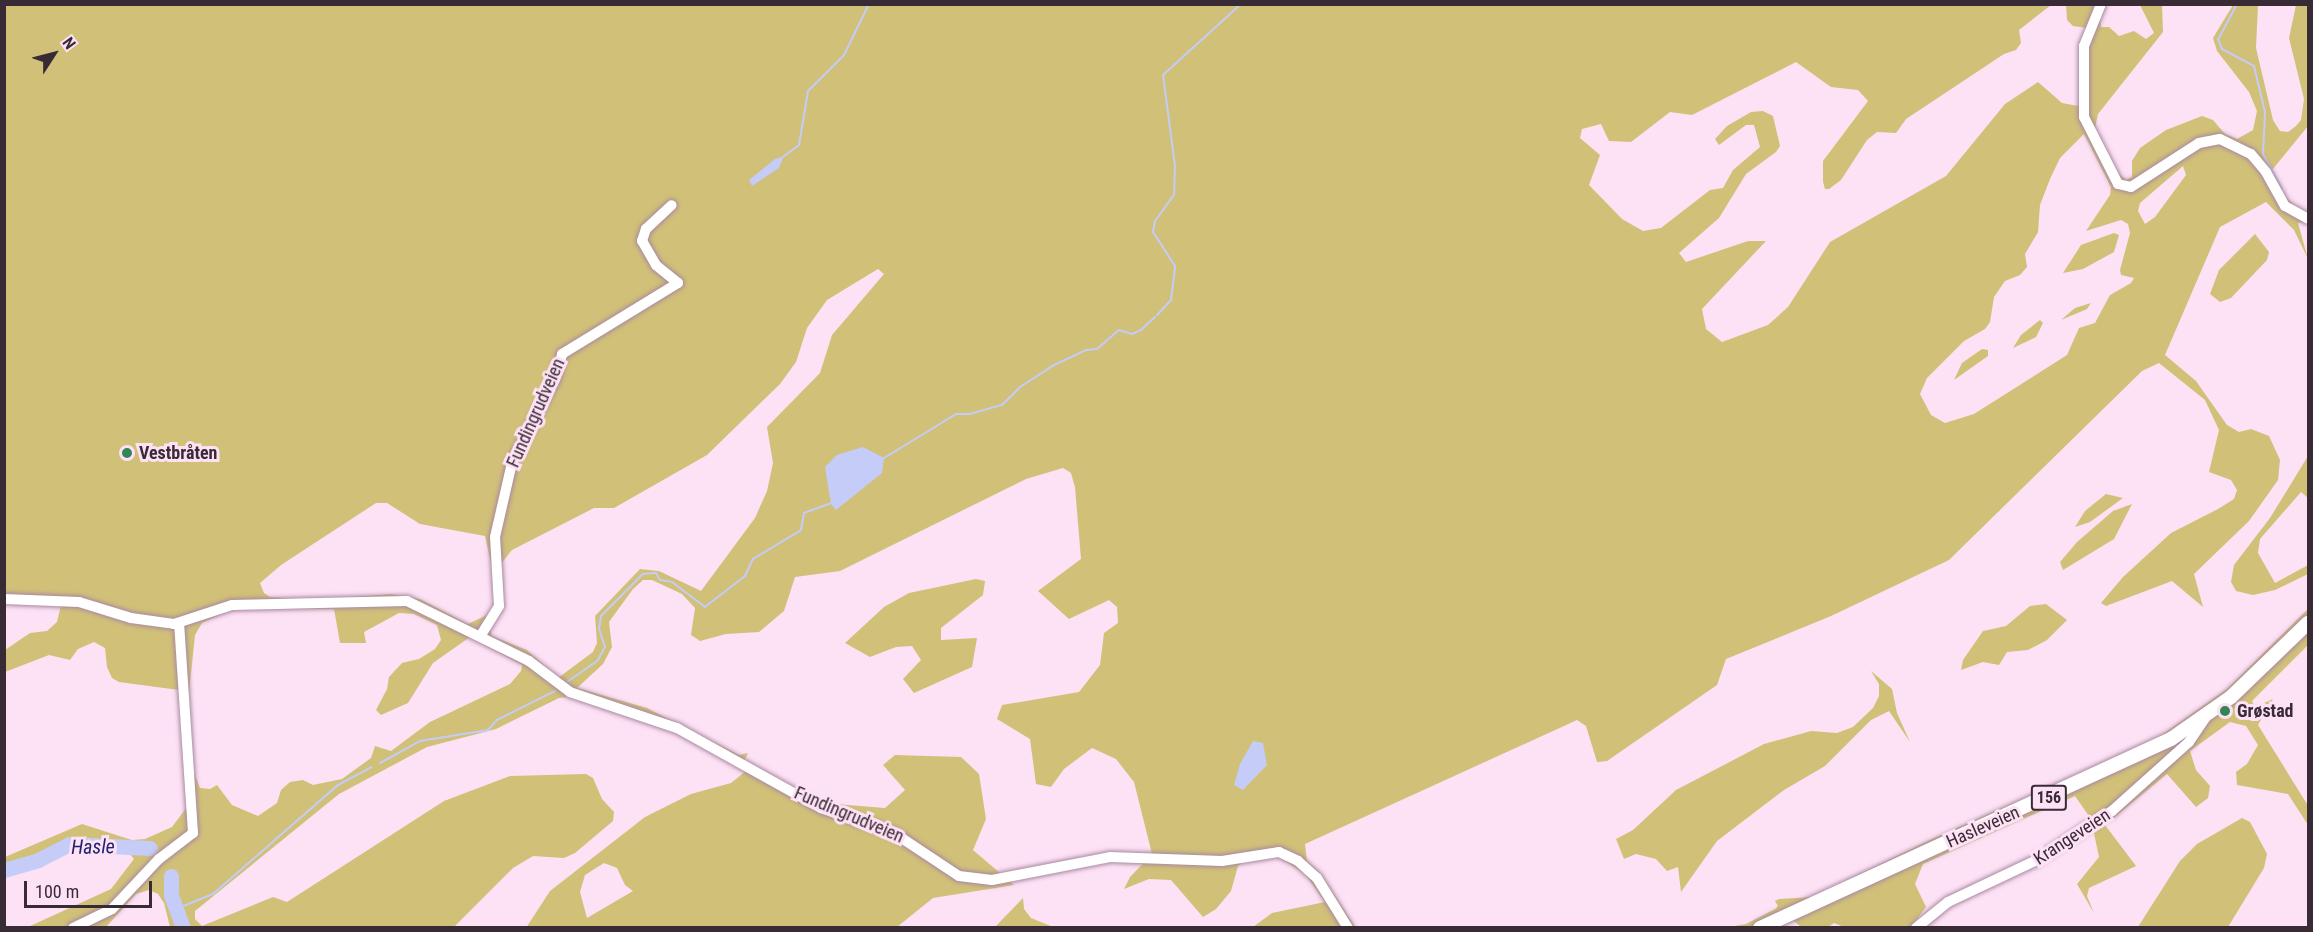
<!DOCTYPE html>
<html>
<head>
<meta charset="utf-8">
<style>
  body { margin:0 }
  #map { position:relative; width:2313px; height:932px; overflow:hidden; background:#fde1f5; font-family:"Roboto Condensed",sans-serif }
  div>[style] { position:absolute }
  .green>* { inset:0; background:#d1c078 }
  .water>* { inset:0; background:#c4ccf7 }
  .stream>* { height:2px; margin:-1px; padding:0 1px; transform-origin:1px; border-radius:1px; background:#c4ccf7 }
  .river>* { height:15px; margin:-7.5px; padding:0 7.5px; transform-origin:7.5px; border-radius:7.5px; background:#c4ccf7 }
  .roads { filter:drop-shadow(0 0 2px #a989a0) drop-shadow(0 0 2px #a989a0) }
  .minor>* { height:10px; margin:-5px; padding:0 5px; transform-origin:5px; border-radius:5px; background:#fff }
  .major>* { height:14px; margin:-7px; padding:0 7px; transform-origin:7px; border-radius:7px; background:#fff }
  .dots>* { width:16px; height:16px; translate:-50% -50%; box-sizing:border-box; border:3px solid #fde1f5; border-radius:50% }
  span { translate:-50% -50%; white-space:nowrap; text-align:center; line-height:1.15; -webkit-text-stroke:6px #fde1f5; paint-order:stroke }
  .shield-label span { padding:2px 4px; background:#fde1f5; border:2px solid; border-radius:4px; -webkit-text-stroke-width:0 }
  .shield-label { font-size:16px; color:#392b35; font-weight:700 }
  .street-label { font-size:18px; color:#392b35 }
  .poi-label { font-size:18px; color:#392b35; font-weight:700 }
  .left { translate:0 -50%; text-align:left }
  .water-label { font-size:20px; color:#22216f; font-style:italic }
  .frame { position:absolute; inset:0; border:6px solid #392b35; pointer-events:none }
  .north { position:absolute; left:24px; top:24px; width:60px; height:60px; -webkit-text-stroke:4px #fde1f5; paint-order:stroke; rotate:54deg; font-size:16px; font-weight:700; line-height:24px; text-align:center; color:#392b35 }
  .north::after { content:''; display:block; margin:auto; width:21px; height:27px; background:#392b35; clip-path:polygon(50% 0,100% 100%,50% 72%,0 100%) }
  .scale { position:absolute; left:24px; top:881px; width:128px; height:27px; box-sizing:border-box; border:3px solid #392b35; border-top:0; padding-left:8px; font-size:18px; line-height:21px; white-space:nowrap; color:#392b35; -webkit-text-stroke:4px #fde1f5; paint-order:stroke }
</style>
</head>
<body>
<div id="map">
  <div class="green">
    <i style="clip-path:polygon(evenodd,5px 5px,2051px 5px,2019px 30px,2021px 43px,2016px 50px,2004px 54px,1906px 119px,1896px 133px,1877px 132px,1867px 140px,1841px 180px,1829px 189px,1825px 189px,1823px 182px,1823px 161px,1868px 101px,1858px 90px,1831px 87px,1796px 62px,1692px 115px,1670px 112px,1631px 142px,1609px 141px,1601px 124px,1582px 129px,1580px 138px,1600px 155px,1589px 185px,1622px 219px,1643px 231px,1661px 228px,1710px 190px,1723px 188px,1733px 170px,1760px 147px,1754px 125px,1746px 125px,1719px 145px,1715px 139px,1727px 126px,1751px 112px,1763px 111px,1773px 116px,1780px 146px,1776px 152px,1746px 174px,1719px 218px,1679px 253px,1686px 262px,1748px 241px,1766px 241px,1702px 309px,1706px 329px,1722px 342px,1768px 325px,1788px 307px,1830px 242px,1946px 176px,2005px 104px,2038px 82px,2062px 103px,2078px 106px,2087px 97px,2087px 28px,2073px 26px,2067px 20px,2066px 5px,2098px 5px,2101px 27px,2109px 27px,2119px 36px,2134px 31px,2146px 39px,2154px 33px,2140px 5px,2162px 5px,2163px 32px,2098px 114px,2095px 128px,2117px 172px,2126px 180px,2132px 177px,2132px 161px,2140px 148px,2166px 130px,2202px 116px,2213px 120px,2225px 134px,2237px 139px,2253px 130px,2257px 111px,2249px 92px,2217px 51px,2213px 38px,2233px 5px,2258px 5px,2256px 48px,2273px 120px,2280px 131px,2288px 132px,2296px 126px,2301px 120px,2304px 99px,2289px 38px,2296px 5px,2308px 5px,2308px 126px,2272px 170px,2285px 196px,2301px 212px,2307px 213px,2308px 200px,2308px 222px,2298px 223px,2308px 259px,2294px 230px,2266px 202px,2220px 227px,2165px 355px,2196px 381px,2227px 425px,2239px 432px,2251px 429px,2269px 436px,2280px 460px,2278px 480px,2249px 521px,2194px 574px,2203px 607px,2172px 581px,2106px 606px,2101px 603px,2123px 577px,2171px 533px,2218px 509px,2234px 499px,2237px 490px,2231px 480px,2209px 472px,2219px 430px,2205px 400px,2159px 363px,2142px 371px,1949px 560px,1831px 616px,1726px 659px,1717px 685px,1607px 761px,1597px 762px,1586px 726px,1577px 720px,1305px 844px,1307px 861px,1321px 874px,1355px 927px,1253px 927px,1272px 913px,1325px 902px,1305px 874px,1277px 856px,1247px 859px,1238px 866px,1231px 891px,1216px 909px,1203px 917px,1171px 880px,1149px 879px,1124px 889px,1130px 877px,1152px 854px,1134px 782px,1116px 759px,1092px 748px,1064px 769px,1051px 787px,1036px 784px,1030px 739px,997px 719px,1002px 705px,1079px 692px,1100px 665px,1104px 633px,1118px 623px,1117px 607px,1109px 600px,1069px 619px,1038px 591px,1081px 559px,1075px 487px,1071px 473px,1063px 468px,1026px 479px,840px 571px,795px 577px,784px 611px,759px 632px,726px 634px,700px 641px,691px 635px,695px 608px,682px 594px,652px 580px,643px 580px,633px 589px,609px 622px,612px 647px,603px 664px,577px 688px,647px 708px,739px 755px,748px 753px,741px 767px,681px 735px,569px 697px,559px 698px,496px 729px,427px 747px,339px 794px,195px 911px,195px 919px,202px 926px,273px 897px,287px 902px,444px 801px,510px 776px,586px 774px,593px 778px,602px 799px,614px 812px,613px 821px,575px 853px,564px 858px,533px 856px,513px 868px,454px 927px,170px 927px,164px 903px,158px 894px,149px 890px,136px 894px,106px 927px,28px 927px,111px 889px,134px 859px,130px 854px,79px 849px,5px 873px,5px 857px,82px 824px,132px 840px,145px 839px,172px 827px,187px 807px,179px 690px,119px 682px,112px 678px,107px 667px,105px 648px,94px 642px,78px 649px,70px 660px,49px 655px,5px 672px,5px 650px,30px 633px,47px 631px,57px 622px,61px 605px,5px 602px,5px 5px,2084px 134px,2111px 187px,2110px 195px,2086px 231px,2121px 220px,2128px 224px,2130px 233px,2120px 270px,2121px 275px,2134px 278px,2131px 283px,2110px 295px,2095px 323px,2079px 328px,2067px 355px,1974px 414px,1945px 423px,1931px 415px,1920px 394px,1927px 378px,1964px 341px,1985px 329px,1990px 322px,1994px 297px,2005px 281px,2020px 275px,2027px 267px,2025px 254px,2038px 232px,2040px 205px,2050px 179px,2060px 158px,2084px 134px,5px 5px,2183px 166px,2186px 175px,2155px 217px,2145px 224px,2138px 211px,2140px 203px,2183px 166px,5px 5px,878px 269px,884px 274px,832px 335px,820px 373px,767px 427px,773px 463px,767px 491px,755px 518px,701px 591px,659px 571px,640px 569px,595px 616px,597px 643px,593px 652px,558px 678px,527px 650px,492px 636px,490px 629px,499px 612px,500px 565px,512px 550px,594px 508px,614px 508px,707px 455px,780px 384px,796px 362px,807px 328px,827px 300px,878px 269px,5px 5px,376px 503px,387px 503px,420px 524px,485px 536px,495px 581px,495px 605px,489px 614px,468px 624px,420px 599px,391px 594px,314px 600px,270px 597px,264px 593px,260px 583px,281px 565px,376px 503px,5px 5px,233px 609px,334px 609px,340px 643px,366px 643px,364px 632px,399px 613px,414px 614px,437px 625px,441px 640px,435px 649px,419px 659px,402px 663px,389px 677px,387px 689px,376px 710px,381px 715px,408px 703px,433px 663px,470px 637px,522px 665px,521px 671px,510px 684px,430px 722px,391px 751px,375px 746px,371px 758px,342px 779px,313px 785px,303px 780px,290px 782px,281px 790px,277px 803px,258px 816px,232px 805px,217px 785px,210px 789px,200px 788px,194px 773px,189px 693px,195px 635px,202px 623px,233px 609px)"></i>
    <i style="clip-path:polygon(2114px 233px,2119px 235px,2114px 252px,2083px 269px,2063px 273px,2081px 245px)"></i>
    <i style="clip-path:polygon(2255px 234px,2269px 252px,2267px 260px,2231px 298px,2220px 302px,2210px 294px,2219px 270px)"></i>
    <i style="clip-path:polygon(2091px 303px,2087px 309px,2061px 320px,2075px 308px)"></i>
    <i style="clip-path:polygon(2040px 320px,2043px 323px,2036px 337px,2013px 348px,2021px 335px)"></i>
    <i style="clip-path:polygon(1982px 349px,1988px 350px,1988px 356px,1954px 380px,1962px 363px)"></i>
    <i style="clip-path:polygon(2308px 456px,2308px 498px,2301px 492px,2260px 539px,2258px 553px,2275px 583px,2308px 565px,2308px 574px,2275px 590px,2253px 595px,2236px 591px,2231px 582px,2234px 565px,2270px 518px)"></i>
    <i style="clip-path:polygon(2106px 494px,2123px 498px,2090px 522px,2075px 527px,2085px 511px)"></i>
    <i style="clip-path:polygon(2132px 504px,2114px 539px,2063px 570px,2060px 562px,2077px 542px,2113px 511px)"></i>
    <i style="clip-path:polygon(976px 579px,985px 581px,983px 595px,941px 628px,941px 640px,977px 638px,972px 667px,914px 693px,903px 679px,921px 660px,912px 646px,896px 647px,870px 657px,845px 643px,884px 607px,909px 593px)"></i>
    <i style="clip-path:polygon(2046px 604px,2067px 620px,2047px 640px,2028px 650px,2007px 652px,1999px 665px,1983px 662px,1961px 670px,1963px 660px,1983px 631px,2006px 626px,2030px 606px)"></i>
    <i style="clip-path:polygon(2308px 609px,2308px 645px,2252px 701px,2255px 707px,2273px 699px,2258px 725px,2307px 804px,2308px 825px,2288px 794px,2237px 785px,2236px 772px,2247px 764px,2258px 745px,2246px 726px,2230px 722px,2190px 751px,2196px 770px,2210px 786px,2208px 798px,2196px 807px,2167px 774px,2105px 825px,2136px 866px,2089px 888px,2087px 896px,2094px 913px,2077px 884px,2099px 857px,2091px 819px,2075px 796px,1923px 864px,1915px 884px,1926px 907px,1911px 927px,1844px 927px,1834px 923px,1828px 927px,1801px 927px,1794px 921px,1779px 927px,1723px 928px,1746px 924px,1775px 909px,1778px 906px,1775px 901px,1779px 899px,1812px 897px,1932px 839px,2149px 744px,2227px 689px)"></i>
    <i style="clip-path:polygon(1871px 671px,1892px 689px,1897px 713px,1910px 742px,1889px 711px,1871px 720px,1825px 766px,1784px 790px,1717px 841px,1681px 892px,1678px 867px,1667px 871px,1656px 859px,1636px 854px,1624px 859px,1616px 839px,1633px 830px,1676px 790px,1764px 744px,1811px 731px,1837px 733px,1853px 727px,1873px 708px,1879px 696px,1879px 684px)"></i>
    <i style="clip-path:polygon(evenodd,895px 755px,961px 757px,979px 774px,986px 819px,973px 850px,1014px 885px,933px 898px,897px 927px,526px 928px,550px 891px,645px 817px,691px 794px,731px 783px,746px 771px,782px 791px,823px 803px,885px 808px,905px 790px,883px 765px,895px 755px,604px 863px,617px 868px,625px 885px,633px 891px,587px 918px,580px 892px,585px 875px,604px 863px)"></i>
    <i style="clip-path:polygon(2242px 818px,2250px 822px,2267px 854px,2264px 868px,2228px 927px,2138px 927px,2180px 861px,2197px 844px)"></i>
    <i style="clip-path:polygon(1023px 898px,1024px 909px,1031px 918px,1053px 927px,995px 927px)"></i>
  </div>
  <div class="water">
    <i style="clip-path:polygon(784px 156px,779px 168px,752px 186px,749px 180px,775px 159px)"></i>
    <i style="clip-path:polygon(863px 447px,884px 458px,882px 473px,836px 510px,831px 504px,825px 467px,837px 455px)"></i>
    <i style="clip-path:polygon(1253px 741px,1263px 743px,1267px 765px,1243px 790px,1234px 785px,1240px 764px)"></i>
  </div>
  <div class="stream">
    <i style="left:2237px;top:4px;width:40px;rotate:118deg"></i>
    <i style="left:2218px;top:39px;width:11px;rotate:68deg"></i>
    <i style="left:2222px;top:49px;width:36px;rotate:28deg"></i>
    <i style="left:2254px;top:66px;width:47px;rotate:76.6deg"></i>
    <i style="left:2265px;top:112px;width:42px;rotate:92.7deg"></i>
    <i style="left:2263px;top:154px;width:39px;rotate:61deg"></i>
    <i style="left:784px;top:156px;width:19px;rotate:-36deg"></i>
    <i style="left:799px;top:145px;width:55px;rotate:-80.5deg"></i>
    <i style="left:808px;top:91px;width:51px;rotate:-45deg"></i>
    <i style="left:844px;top:55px;width:57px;rotate:-63.9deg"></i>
    <i style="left:1157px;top:315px;width:21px;rotate:-47deg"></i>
    <i style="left:1171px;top:300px;width:34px;rotate:-83deg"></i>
    <i style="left:1175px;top:266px;width:40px;rotate:-122.9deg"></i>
    <i style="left:1153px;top:232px;width:11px;rotate:-80deg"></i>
    <i style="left:1155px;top:221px;width:32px;rotate:-54deg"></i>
    <i style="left:1174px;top:195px;width:29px;rotate:-88deg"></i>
    <i style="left:1175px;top:166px;width:92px;rotate:-97.5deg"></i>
    <i style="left:1163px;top:75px;width:105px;rotate:-42.3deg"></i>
    <i style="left:884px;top:458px;width:84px;rotate:-31.4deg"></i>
    <i style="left:956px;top:414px;width:14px"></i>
    <i style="left:970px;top:414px;width:33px;rotate:-16deg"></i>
    <i style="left:1002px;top:405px;width:25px;rotate:-45deg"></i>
    <i style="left:1020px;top:387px;width:38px;rotate:-33deg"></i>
    <i style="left:1052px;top:366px;width:38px;rotate:-25deg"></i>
    <i style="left:1086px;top:350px;width:11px;rotate:-5deg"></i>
    <i style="left:1097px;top:349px;width:29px;rotate:-41deg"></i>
    <i style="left:1119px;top:330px;width:14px;rotate:17deg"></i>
    <i style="left:1132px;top:334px;width:10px;rotate:-24deg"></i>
    <i style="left:1141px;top:330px;width:19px;rotate:-43deg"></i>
    <i style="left:567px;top:682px;width:38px;rotate:-35deg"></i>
    <i style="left:598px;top:660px;width:15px;rotate:-62deg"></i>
    <i style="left:605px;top:647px;width:19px;rotate:-108deg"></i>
    <i style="left:599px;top:629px;width:13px;rotate:-81deg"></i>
    <i style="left:601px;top:616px;width:59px;rotate:-45deg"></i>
    <i style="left:643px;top:574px;width:13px;rotate:-4deg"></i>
    <i style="left:656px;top:573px;width:8px;rotate:60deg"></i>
    <i style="left:660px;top:580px;width:12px;rotate:9deg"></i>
    <i style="left:672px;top:582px;width:41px;rotate:37.1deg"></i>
    <i style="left:705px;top:607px;width:51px;rotate:-37.8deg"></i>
    <i style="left:745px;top:576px;width:19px;rotate:-65deg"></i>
    <i style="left:753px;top:559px;width:56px;rotate:-31.1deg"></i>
    <i style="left:801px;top:530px;width:17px;rotate:-80deg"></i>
    <i style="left:804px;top:513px;width:30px;rotate:-20deg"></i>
    <i style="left:380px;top:763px;width:46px;rotate:-28.8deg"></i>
    <i style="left:420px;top:741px;width:69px;rotate:-9.2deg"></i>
    <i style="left:488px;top:730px;width:13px;rotate:-48deg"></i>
    <i style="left:497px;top:720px;width:65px;rotate:-26.6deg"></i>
    <i style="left:176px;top:909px;width:40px;rotate:-22deg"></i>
    <i style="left:213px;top:894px;width:166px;rotate:-41.1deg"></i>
    <i style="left:338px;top:785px;width:38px;rotate:-28deg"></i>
  </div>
  <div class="river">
    <i style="left:4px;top:870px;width:35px;rotate:-16deg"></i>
    <i style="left:38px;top:860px;width:35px;rotate:-27deg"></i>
    <i style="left:69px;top:844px;width:81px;rotate:2.8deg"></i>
    <i style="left:171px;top:876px;width:19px;rotate:90deg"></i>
    <i style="left:171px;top:895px;width:35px;rotate:70deg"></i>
  </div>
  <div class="roads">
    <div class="minor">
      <i style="left:2101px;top:4px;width:45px;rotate:112deg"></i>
      <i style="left:2084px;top:46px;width:71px;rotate:90deg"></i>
      <i style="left:2084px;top:117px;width:75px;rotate:63.1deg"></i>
      <i style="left:2118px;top:184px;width:13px;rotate:13deg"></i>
      <i style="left:2131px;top:187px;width:81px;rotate:-32.9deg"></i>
      <i style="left:2199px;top:143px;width:21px;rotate:-11deg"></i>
      <i style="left:2220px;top:139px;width:34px;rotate:26deg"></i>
      <i style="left:2251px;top:154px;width:23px;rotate:50deg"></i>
      <i style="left:2266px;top:172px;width:39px;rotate:61deg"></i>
      <i style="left:2285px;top:206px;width:26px;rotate:29deg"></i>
      <i style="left:4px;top:599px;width:75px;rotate:2.3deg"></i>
      <i style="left:79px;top:602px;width:54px;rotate:17.1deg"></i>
      <i style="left:131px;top:618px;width:43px;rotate:7.9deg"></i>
      <i style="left:174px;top:624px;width:61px;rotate:-18.1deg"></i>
      <i style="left:232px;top:605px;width:175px;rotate:-1.3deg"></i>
      <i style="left:407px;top:601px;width:136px;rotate:26.2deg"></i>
      <i style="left:529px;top:661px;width:51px;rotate:37.1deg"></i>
      <i style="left:570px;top:692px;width:113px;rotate:18.6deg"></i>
      <i style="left:677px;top:728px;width:165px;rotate:29.1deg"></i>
      <i style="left:821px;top:808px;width:77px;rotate:18.9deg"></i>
      <i style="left:894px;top:833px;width:78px;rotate:33.5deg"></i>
      <i style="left:959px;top:876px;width:33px;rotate:7deg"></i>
      <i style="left:992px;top:880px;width:120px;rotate:-11deg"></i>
      <i style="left:1110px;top:857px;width:112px;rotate:2deg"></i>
      <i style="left:1222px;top:861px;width:58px;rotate:-9deg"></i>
      <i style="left:1279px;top:852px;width:21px;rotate:25deg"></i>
      <i style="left:1298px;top:861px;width:25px;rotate:42deg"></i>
      <i style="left:1317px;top:878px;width:59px;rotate:58.2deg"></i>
      <i style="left:481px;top:635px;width:34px;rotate:-58deg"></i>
      <i style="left:499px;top:606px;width:69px;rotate:-93.3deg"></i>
      <i style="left:495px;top:537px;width:76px;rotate:-77.1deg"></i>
      <i style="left:512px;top:463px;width:94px;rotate:-62.9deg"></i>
      <i style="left:555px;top:379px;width:26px;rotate:-74deg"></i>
      <i style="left:562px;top:354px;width:136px;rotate:-31.5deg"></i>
      <i style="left:678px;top:283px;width:28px;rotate:-141deg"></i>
      <i style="left:656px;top:265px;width:28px;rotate:-120deg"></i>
      <i style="left:642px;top:241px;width:13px;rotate:-72deg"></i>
      <i style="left:646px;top:229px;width:35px;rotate:-43deg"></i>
      <i style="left:73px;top:928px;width:43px;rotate:-26deg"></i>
      <i style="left:112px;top:909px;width:69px;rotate:-46.8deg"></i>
      <i style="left:159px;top:859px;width:43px;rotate:-37.4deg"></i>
      <i style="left:193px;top:833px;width:210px;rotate:-93.8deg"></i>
      <i style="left:1916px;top:928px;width:41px;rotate:-39.1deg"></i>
      <i style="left:1948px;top:902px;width:98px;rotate:-25.3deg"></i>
      <i style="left:2037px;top:860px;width:90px;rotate:-33.2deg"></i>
      <i style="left:2112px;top:811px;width:103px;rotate:-41.9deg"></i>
      <i style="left:2189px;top:742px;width:30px;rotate:-56deg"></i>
    </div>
    <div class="major">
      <i style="left:1760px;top:928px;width:452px;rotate:-24.7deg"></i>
      <i style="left:2171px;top:739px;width:73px;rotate:-35deg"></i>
      <i style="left:2231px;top:697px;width:107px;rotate:-43.9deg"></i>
    </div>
  </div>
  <div class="dots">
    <i style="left:127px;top:453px;background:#318557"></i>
    <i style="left:2225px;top:711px;background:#318557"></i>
  </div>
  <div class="shield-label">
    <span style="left:2049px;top:798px">156</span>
  </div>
  <div class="street-label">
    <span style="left:536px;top:413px;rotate:-66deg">Fundingrudveien</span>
    <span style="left:849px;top:815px;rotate:23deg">Fundingrudveien</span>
    <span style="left:1983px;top:827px;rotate:-24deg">Hasleveien</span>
    <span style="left:2072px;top:837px;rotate:-33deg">Krangeveien</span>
  </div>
  <div class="poi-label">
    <span class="left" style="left:139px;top:453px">Vestbråten</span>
    <span class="left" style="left:2237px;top:711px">Grøstad</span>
  </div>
  <div class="water-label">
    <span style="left:93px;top:847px;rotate:-1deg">Hasle</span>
  </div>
  <div class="frame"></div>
  <div class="north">N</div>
  <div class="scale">100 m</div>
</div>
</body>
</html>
